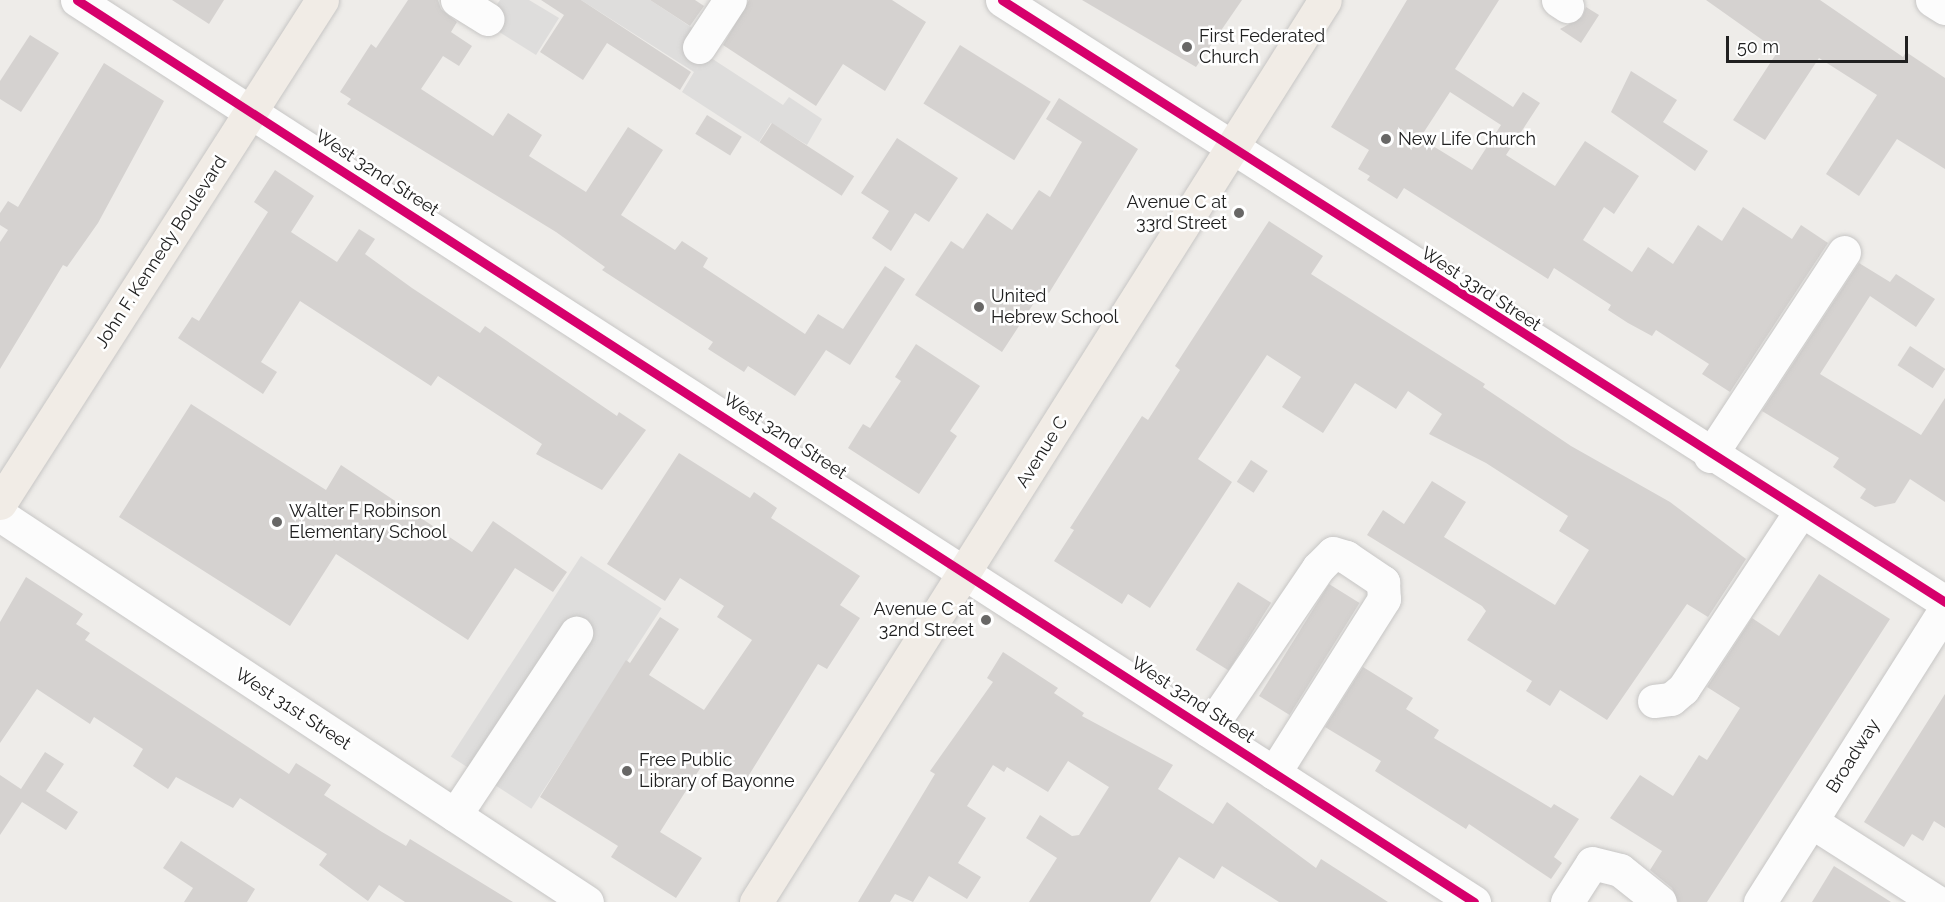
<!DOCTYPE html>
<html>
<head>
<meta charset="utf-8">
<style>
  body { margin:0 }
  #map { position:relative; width:1945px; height:902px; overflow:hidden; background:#eeece9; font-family:Raleway,sans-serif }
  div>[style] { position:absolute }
  .parking>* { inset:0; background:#dedddc; transform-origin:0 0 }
  .building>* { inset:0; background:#d5d2d0; transform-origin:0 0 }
  .roads { filter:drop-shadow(0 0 2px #c7c6c5) drop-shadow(0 0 2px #c7c6c5) }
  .minor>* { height:33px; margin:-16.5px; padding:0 16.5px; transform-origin:16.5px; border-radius:16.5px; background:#fcfcfc }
  .major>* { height:33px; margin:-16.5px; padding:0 16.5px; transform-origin:16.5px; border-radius:16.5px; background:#f1ece6 }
  .cycleway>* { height:9px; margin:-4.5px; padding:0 4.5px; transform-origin:4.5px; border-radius:4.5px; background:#d6006c }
  .dots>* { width:16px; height:16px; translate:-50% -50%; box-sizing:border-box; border:3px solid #fff; border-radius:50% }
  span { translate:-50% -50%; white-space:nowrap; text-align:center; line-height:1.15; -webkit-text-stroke:5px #fff; paint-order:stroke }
  .poi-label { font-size:18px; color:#202020 }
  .left { translate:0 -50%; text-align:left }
  .right { translate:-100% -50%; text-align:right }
  .street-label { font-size:18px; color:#202020 }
  .scale { position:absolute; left:1726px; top:36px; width:182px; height:27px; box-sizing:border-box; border:3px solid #202020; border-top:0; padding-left:8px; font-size:18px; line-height:21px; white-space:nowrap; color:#202020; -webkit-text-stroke:4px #fff; paint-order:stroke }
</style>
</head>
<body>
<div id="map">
  <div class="parking">
    <i style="clip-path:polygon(500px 0,529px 0,559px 18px,536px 55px,485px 23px)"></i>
    <i style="clip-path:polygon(581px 0,650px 0,700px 33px,708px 56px,783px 105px,789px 97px,822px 119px,807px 145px,771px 123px,759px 142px,682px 92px,694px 72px)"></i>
    <i style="left:581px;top:556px;width:96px;height:239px;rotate:33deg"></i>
  </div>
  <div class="building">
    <i style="clip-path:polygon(172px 0,224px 0,209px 24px)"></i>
    <i style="clip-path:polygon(408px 0,438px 0,441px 9px,457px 22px,451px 32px,472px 46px,459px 66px,443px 56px,421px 89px,493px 136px,508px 113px,542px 135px,529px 156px,586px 192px,628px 127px,663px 150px,621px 215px,675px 250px,682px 241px,708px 258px,703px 267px,805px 334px,818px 314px,843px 329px,885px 266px,905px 279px,850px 365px,826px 350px,795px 396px,748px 366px,744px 372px,708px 349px,713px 342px,602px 270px,605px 267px,556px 232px,347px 104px,351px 99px,340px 92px,371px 44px,376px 48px)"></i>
    <i style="clip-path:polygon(541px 0,581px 0,691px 72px,680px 90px,607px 43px,583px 80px,540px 52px,564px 15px)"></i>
    <i style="clip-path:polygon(650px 0,695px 0,704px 6px,690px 26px)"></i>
    <i style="clip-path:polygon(749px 0,892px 0,926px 22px,885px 91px,843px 64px,816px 106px,723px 45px)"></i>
    <i style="clip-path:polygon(1082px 0,1242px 0,1196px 67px)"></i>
    <i style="clip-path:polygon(evenodd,1407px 0,1499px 0,1455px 69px,1513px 107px,1523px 92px,1540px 103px,1506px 155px,1555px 186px,1585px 141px,1639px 176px,1614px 214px,1604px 207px,1583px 240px,1632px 272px,1648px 247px,1673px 264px,1698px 225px,1722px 241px,1743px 207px,1792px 239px,1801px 225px,1828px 243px,1730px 392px,1702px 374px,1709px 364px,1656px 330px,1652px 336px,1628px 323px,1608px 310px,1611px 305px,1554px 268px,1548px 279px,1404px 188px,1397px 199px,1367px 180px,1370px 176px,1358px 169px,1369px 150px,1331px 127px,1407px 0,1450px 92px,1501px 125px,1472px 170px,1420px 138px,1450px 92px)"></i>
    <i style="clip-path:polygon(1706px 0,1820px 0,1903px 57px,1906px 52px,1945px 78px,1945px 169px,1897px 139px,1859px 196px,1826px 174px,1877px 95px,1819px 58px,1765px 140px,1733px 120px,1778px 51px)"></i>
    <i style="clip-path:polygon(1586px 7px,1599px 15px,1581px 43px,1560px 29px,1582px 17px)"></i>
    <i style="clip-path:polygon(30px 35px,59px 53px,21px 112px,0 99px,0 81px)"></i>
    <i style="left:960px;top:45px;width:107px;height:69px;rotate:32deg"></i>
    <i style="clip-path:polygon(104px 63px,164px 101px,98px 223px,67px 267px,63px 265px,0 369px,0 242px,8px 230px,0 225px,0 213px,8px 201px,18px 207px)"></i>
    <i style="clip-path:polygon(1631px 71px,1677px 100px,1663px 122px,1708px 151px,1695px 171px,1611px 112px)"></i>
    <i style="clip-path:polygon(1059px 98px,1138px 149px,1049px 293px,1043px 289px,1002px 352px,915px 295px,951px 241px,963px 249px,987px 213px,1012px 230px,1039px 190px,1050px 197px,1082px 142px,1046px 119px)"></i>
    <i style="left:707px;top:115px;width:41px;height:22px;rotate:32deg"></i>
    <i style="left:772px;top:123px;width:98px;height:23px;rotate:33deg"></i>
    <i style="clip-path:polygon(897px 138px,958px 178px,929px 222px,915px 213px,891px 251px,872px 238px,889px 211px,861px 193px)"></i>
    <i style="clip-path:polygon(275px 170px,314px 196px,291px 232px,337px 262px,359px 229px,375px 239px,365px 254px,412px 288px,480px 333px,485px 326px,617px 416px,619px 412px,646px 430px,602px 490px,536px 454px,542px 444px,438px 376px,431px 386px,300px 301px,261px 362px,277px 372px,263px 394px,178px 338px,192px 317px,199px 321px,268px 212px,254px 202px)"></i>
    <i style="clip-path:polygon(1269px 221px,1323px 256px,1311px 274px,1485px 384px,1483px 387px,1571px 446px,1670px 502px,1746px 559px,1708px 617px,1687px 604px,1607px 720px,1560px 690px,1550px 706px,1526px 691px,1532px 681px,1467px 640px,1486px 611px,1482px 606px,1367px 535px,1383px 510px,1404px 524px,1432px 481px,1466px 502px,1444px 537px,1555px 605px,1589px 550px,1559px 531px,1568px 516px,1486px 463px,1429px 434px,1442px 414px,1408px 391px,1396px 409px,1355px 383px,1323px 433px,1282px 407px,1301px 377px,1267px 355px,1198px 459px,1232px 482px,1150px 608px,1128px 594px,1122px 604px,1054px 561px,1074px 530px,1070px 528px,1142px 416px,1148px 420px,1180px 370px,1175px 366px)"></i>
    <i style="clip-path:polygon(1859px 263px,1890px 282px,1896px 274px,1935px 299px,1916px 327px,1870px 296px,1820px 374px,1921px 435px,1945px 398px,1945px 502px,1910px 479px,1895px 503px,1875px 507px,1860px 498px,1866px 489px,1833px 467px,1839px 458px,1762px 411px)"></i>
    <i style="clip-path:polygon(916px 344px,980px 386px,950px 431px,957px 436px,919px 494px,848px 448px,863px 424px,870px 428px,901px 381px,895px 377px)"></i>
    <i style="left:1910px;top:346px;width:42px;height:23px;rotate:33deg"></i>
    <i style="clip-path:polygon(191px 404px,326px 490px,341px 465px,472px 552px,493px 521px,567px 572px,553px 592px,515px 568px,468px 640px,336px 554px,290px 626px,119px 517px)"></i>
    <i style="clip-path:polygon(679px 453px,750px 498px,754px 492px,777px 508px,771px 518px,860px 576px,840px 605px,860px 618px,827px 669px,818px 664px,744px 783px,706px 759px,660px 832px,702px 858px,676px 898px,611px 857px,618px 846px,540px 797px,626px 660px,630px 663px,660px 617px,679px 629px,649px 675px,704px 710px,752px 640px,717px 617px,724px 606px,680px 578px,665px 601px,607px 564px)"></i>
    <i style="left:1251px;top:460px;width:20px;height:26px;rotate:33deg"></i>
    <i style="clip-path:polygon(1819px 574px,1890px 619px,1707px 902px,1678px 902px,1672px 888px,1650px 870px,1662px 851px,1610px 818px,1640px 775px,1673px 796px,1699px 755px,1707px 760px,1740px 708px,1707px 687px,1752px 618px,1779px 636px)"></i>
    <i style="clip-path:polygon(26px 577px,83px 614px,76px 624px,90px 633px,85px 640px,289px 774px,296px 763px,331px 785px,324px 795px,382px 832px,406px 846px,410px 839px,513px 902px,405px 902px,379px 885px,368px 901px,319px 865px,327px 854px,240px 798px,233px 808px,176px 777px,168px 789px,133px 766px,143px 749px,94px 717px,90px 724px,37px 689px,0 743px,0 622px)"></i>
    <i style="left:1238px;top:582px;width:39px;height:80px;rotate:32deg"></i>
    <i style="left:1329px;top:584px;width:36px;height:132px;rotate:32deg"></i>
    <i style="clip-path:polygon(1003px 652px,1058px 688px,1054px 693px,1084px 713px,1082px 716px,1173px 765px,1158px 789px,1213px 824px,1227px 802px,1316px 868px,1321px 859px,1388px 902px,1279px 902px,1222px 866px,1214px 879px,1179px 857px,1150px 902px,1029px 902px,1057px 858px,1026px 838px,1040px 815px,1072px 836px,1079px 835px,1109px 787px,1068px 761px,1048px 792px,1007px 767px,1004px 772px,993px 765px,967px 806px,986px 818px,958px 863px,981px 877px,967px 899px,929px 876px,913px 902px,895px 894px,890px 902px,858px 902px,935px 774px,930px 771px,993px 682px,987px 678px)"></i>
    <i style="clip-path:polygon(1363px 667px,1413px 698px,1406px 709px,1439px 730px,1434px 738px,1551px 808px,1554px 804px,1579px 819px,1554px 857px,1562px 863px,1551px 879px,1469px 824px,1466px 829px,1375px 771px,1381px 761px,1325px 727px)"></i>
    <i style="clip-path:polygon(1945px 694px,1945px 828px,1934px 821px,1923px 841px,1912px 834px,1904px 847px,1864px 822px)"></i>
    <i style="clip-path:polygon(45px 752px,64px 764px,46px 791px,78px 812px,66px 830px,22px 802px,0 835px,0 775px,21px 789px)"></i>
    <i style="clip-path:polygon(181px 841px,255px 889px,247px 902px,184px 902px,193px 888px,163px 868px)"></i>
    <i style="clip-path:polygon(1834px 866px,1891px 902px,1812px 902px)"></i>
  </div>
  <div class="roads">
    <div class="minor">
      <i style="left:77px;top:0;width:1663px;rotate:32.85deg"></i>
      <i style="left:457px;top:0;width:36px;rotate:32deg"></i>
      <i style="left:1002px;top:0;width:1119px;rotate:32.55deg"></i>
      <i style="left:1558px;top:0;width:11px;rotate:34deg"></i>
      <i style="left:1932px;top:0;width:15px;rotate:32deg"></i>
      <i style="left:699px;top:47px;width:56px;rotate:-56.6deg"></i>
      <i style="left:1710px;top:456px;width:244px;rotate:-56.7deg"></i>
      <i style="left:0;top:515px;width:703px;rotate:33.4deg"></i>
      <i style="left:1654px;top:701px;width:17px;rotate:-7deg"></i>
      <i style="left:1671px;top:699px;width:16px;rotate:-40deg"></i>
      <i style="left:1683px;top:689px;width:212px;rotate:-56.5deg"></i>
      <i style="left:1208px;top:730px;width:196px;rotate:-55.8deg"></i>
      <i style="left:1318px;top:568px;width:21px;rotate:-45deg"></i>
      <i style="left:1333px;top:553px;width:14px;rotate:17deg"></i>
      <i style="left:1346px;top:557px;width:45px;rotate:34deg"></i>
      <i style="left:1383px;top:582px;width:17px;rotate:87deg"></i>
      <i style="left:1384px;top:599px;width:206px;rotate:122.3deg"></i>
      <i style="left:455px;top:815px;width:219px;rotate:-56.4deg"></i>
      <i style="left:1812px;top:822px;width:148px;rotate:32.6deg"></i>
      <i style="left:1567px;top:902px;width:46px;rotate:-57.3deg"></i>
      <i style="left:1592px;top:863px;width:29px;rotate:14deg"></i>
      <i style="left:1620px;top:870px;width:51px;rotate:38.7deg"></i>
      <i style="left:1760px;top:902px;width:347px;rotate:-57.7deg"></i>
    </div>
    <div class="major">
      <i style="left:0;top:503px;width:597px;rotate:-57.37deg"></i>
      <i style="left:756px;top:902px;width:1066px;rotate:-57.76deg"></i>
    </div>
  </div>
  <div class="cycleway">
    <i style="left:77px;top:0;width:1663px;rotate:32.85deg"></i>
    <i style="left:1002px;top:0;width:1119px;rotate:32.55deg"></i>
  </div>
  <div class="dots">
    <i style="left:1187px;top:47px;background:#686766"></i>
    <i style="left:1386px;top:139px;background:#686766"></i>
    <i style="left:1239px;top:213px;background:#686766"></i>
    <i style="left:979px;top:307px;background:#686766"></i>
    <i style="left:277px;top:522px;background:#686766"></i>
    <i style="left:986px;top:620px;background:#686766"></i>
    <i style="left:627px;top:771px;background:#686766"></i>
  </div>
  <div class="poi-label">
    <span class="left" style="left:1199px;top:47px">First Federated<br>Church</span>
    <span class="left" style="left:1398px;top:139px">New Life Church</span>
    <span class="right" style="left:1227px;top:213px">Avenue C at<br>33rd Street</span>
    <span class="left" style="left:991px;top:307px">United<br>Hebrew School</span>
    <span class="left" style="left:289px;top:522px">Walter F Robinson<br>Elementary School</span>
    <span class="right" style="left:974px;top:620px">Avenue C at<br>32nd Street</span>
    <span class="left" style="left:639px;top:771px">Free Public<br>Library of Bayonne</span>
  </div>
  <div class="street-label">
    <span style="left:377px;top:173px;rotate:33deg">West 32nd Street</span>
    <span style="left:161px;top:252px;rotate:-57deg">John F. Kennedy Boulevard</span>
    <span style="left:1481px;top:289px;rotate:33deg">West 33rd Street</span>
    <span style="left:785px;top:436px;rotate:33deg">West 32nd Street</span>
    <span style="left:1042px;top:452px;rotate:-58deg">Avenue C</span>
    <span style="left:1193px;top:700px;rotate:33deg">West 32nd Street</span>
    <span style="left:293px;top:709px;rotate:33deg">West 31st Street</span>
    <span style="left:1853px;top:756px;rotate:-58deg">Broadway</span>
  </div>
  <div class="scale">50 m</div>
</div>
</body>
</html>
